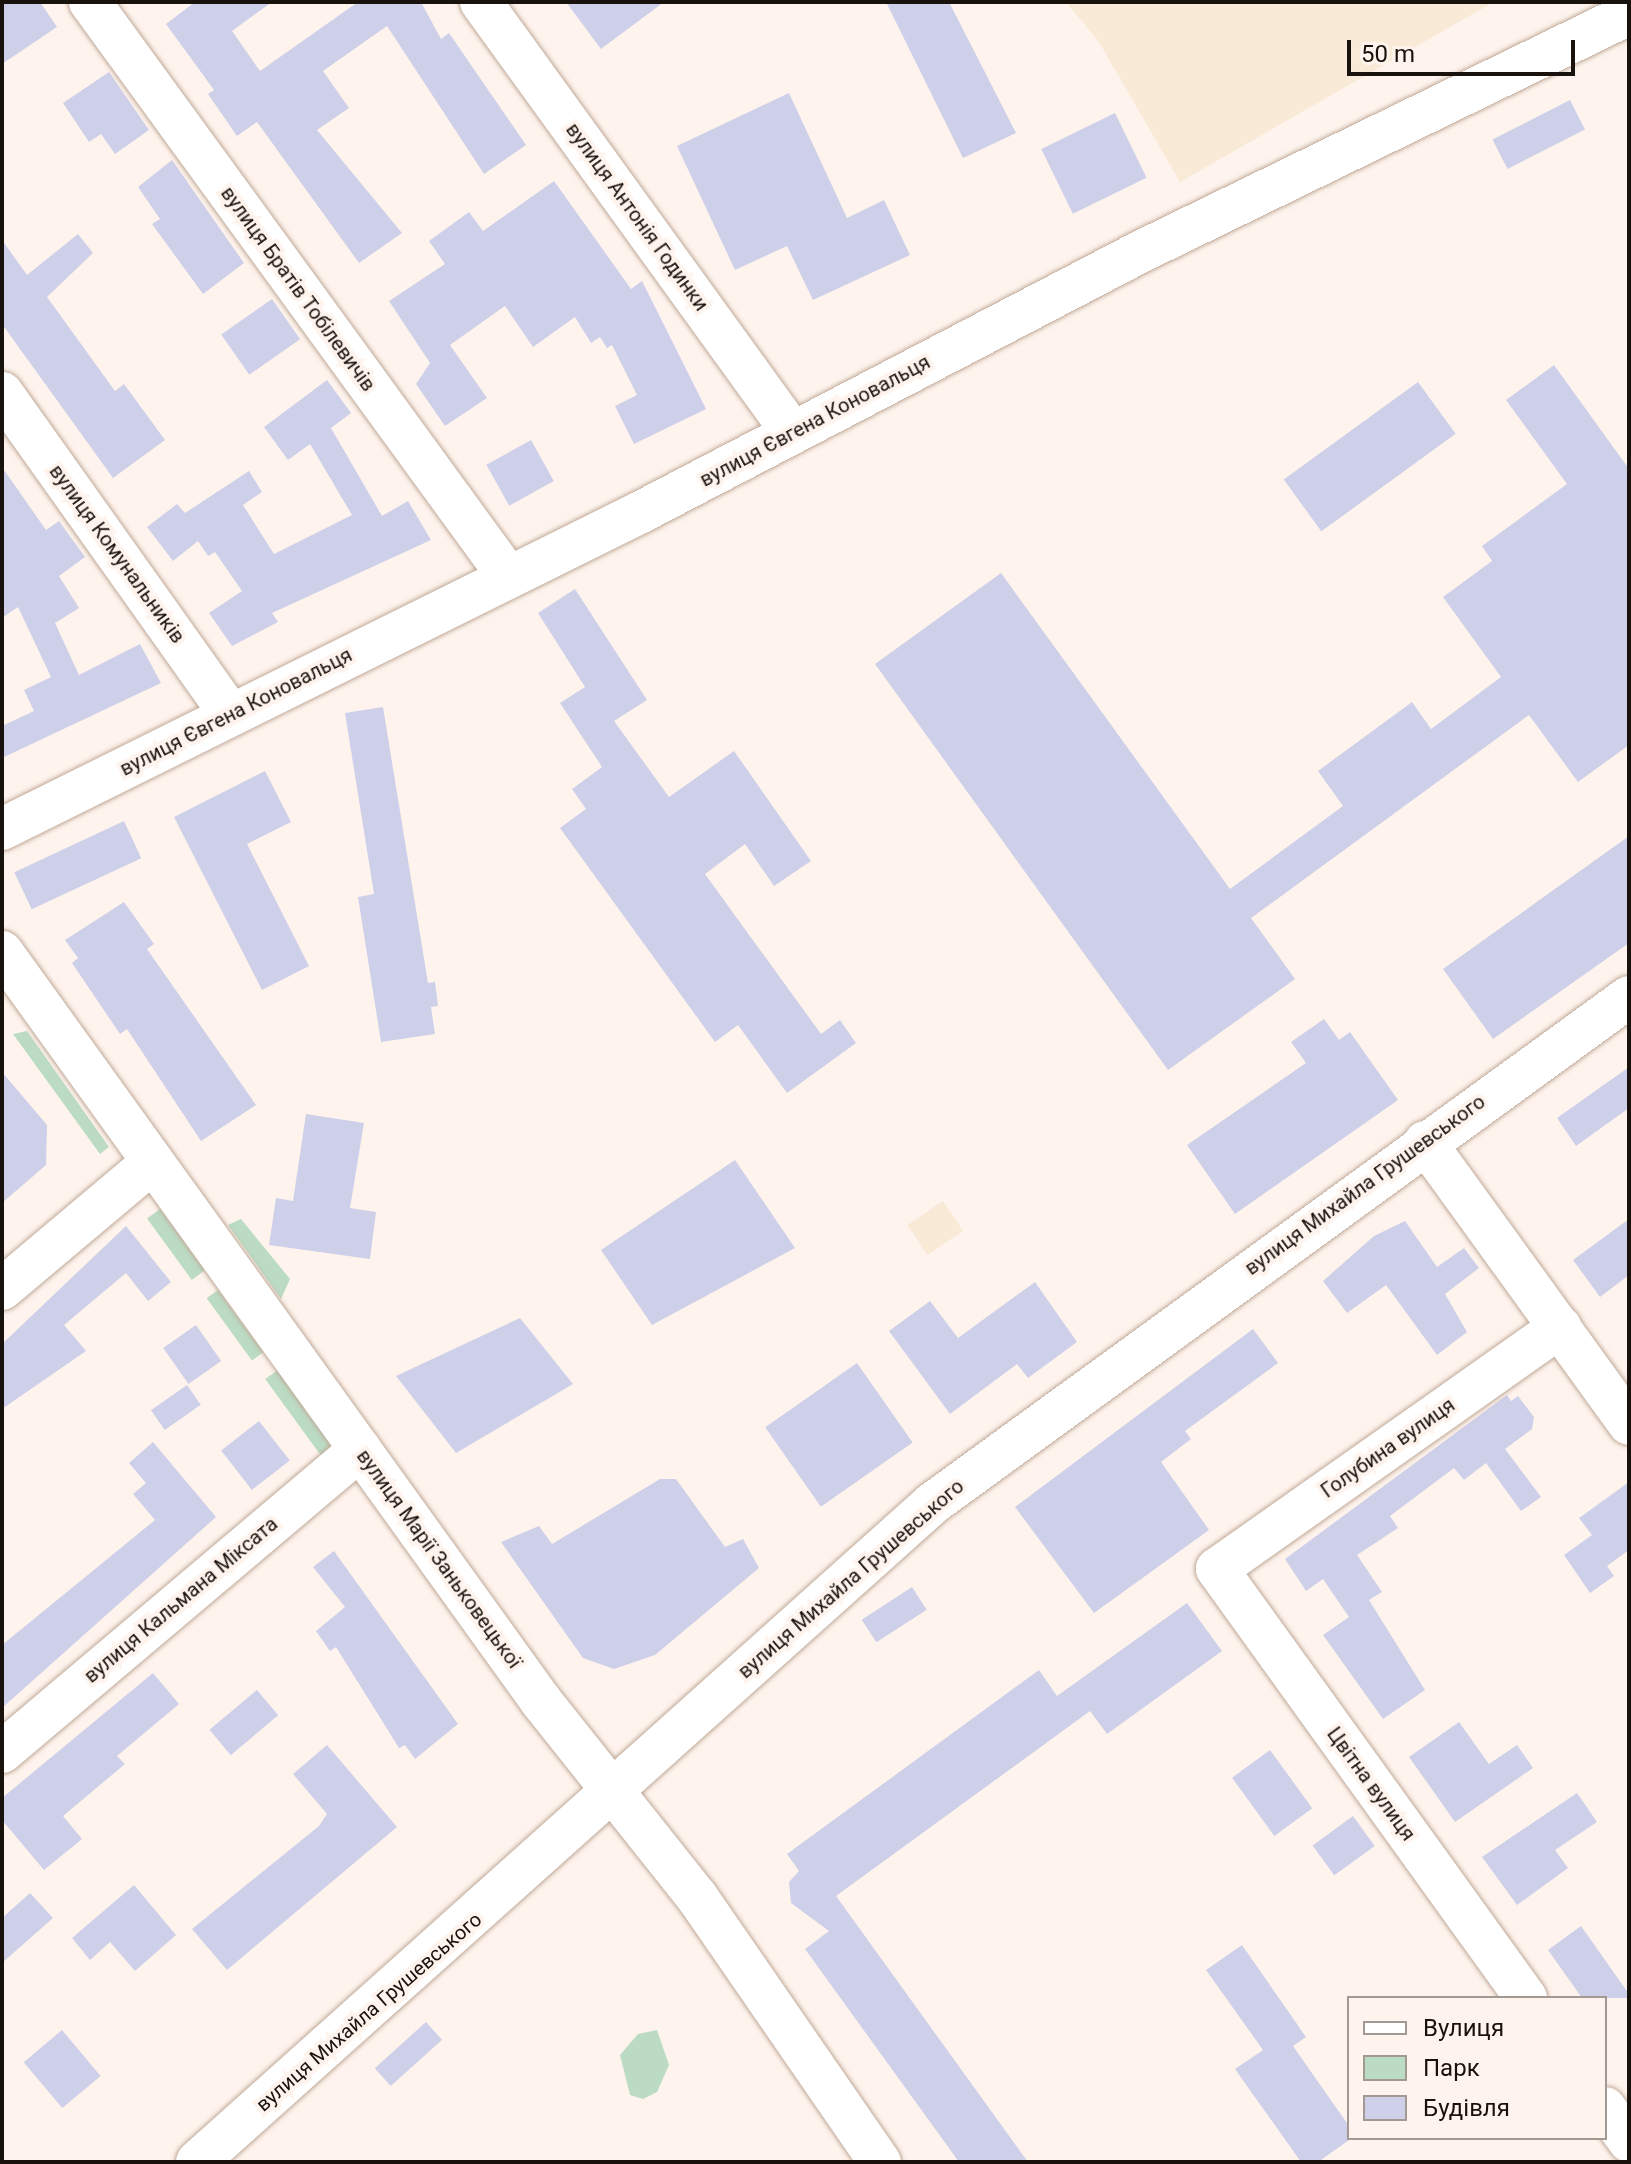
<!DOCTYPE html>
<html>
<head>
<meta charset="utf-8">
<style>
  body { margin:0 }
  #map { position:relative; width:1631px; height:2164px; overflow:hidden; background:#fef4ed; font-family:Roboto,sans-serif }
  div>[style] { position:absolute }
  .industrial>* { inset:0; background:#f9e9d7; transform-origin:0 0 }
  .green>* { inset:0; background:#bbdbc4; transform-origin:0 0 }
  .building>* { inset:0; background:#cecfe9; transform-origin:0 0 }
  .roads { filter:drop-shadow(0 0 2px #c0a998) drop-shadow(0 0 2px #c0a998) }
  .minor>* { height:42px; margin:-21px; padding:0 21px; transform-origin:21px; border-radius:21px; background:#fff }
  span { translate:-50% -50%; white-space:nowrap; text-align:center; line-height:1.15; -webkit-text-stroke:8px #fef4ed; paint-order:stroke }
  .street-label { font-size:20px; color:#19110b }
  .frame { position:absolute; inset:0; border:4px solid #19110b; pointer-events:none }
  .legend { position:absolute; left:1347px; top:1996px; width:260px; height:144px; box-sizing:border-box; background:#fef4ed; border:2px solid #a29993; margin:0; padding:10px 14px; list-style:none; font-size:24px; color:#19110b }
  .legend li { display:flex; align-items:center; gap:16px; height:40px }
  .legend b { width:40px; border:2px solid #a29993 }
  .scale { position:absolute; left:1347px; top:40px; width:228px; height:36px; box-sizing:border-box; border:4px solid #19110b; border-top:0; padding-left:10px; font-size:24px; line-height:28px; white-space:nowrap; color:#19110b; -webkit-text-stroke:6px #fef4ed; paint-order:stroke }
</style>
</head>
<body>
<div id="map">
  <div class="industrial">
    <i style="clip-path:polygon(1066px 2px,1492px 2px,1492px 3px,1180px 182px,1099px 42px)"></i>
    <i style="left:943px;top:1201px;width:36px;height:43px;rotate:56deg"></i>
  </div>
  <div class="green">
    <i style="clip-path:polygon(27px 1031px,109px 1147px,100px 1154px,13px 1034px)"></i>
    <i style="left:160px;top:1209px;width:76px;height:16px;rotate:54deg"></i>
    <i style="clip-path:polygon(241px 1219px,290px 1279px,281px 1299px,228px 1225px)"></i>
    <i style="left:218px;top:1290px;width:77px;height:14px;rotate:54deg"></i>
    <i style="left:279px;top:1369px;width:97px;height:17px;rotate:54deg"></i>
    <i style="clip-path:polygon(657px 2030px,669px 2065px,657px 2092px,643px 2099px,630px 2095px,620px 2055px,638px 2034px)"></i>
  </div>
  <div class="building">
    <i style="clip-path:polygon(2px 2px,40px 2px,57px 27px,2px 64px)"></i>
    <i style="clip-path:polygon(195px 2px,272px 2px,232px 31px,260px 71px,358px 2px,421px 2px,441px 39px,449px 33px,526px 145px,484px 174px,387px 26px,323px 71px,349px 108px,317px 130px,402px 233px,359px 263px,257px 122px,237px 136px,208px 94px,214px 90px,166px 24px)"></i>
    <i style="clip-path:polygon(566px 2px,664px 2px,601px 49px)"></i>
    <i style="clip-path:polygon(886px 2px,949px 2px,1016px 133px,963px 158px)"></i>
    <i style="clip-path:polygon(109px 72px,149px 130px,115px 154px,101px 134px,89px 142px,63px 103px)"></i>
    <i style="clip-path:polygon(789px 93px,847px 218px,884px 200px,910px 255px,813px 300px,787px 246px,735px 270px,677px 146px)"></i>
    <i style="left:1570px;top:100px;width:33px;height:87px;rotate:63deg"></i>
    <i style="left:1115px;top:113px;width:72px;height:82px;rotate:64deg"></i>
    <i style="clip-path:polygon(172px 160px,244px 263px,203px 294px,152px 224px,160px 219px,138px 187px)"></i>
    <i style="clip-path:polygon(554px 181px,631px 289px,642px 281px,706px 409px,634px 444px,615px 406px,637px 395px,612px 345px,607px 348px,600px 337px,591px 343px,575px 317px,533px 347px,505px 306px,450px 345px,487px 398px,445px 426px,416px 384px,430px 363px,389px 301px,445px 264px,429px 241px,469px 212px,483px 231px)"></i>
    <i style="clip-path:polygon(78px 234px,93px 253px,47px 297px,115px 391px,124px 384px,165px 440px,113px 478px,2px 324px,2px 240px,27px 275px)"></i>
    <i style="left:272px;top:299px;width:49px;height:62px;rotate:55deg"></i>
    <i style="clip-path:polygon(1554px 365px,1629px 469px,1629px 745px,1578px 782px,1529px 715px,1251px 918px,1295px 979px,1168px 1070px,875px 664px,1001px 573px,1230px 889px,1343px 806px,1318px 771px,1412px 702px,1431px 729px,1501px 677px,1443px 597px,1492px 561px,1482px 546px,1567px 484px,1506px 400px)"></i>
    <i style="clip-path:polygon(327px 380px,351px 413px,331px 428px,382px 516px,408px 501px,431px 540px,272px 613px,278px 622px,232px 646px,209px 613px,242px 591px,215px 552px,208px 556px,198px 541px,173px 561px,147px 527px,177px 504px,185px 513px,249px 471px,262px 492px,243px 505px,274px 554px,352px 515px,310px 444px,288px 460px,264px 427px)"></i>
    <i style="left:1418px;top:382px;width:64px;height:166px;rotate:54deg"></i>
    <i style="left:531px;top:440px;width:47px;height:51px;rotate:61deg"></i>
    <i style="clip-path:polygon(2px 467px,46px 530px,59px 521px,85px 557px,59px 576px,79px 608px,55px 623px,79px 675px,140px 644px,161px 683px,2px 758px,2px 726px,34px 711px,24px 690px,51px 677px,18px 607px,2px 618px)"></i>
    <i style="clip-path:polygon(575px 589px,647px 700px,614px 721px,669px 797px,734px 751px,811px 861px,774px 886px,745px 844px,705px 874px,821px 1034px,840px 1020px,856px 1043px,787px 1093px,738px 1025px,715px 1042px,560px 828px,586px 809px,572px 789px,602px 767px,560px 703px,585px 687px,538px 613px)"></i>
    <i style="clip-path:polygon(383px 707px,428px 983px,435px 982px,438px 1006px,431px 1007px,435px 1034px,381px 1042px,358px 897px,374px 894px,345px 713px)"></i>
    <i style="clip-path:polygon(265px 771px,291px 822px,247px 844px,309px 966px,262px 990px,174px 817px)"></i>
    <i style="left:124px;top:821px;width:41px;height:121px;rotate:65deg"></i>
    <i style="clip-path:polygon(1629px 836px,1629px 943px,1493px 1039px,1443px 969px)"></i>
    <i style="clip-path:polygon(124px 902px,154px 944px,147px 949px,256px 1105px,201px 1141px,127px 1029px,120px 1034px,72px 963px,78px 958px,65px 940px)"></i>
    <i style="clip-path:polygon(1324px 1019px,1339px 1040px,1350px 1032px,1398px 1100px,1235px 1214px,1187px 1145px,1306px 1063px,1291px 1042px)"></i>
    <i style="clip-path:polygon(1629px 1067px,1629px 1108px,1576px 1146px,1557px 1118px)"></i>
    <i style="clip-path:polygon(2px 1072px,47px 1125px,46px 1165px,2px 1203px)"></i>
    <i style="clip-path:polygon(306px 1114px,364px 1123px,350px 1208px,376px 1212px,370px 1259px,269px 1245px,276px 1198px,293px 1201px)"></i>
    <i style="clip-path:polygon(735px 1160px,795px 1248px,652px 1325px,601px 1250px)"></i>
    <i style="clip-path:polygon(1629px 1219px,1629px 1275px,1600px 1297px,1573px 1260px)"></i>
    <i style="clip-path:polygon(1405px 1221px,1437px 1267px,1464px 1248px,1479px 1268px,1445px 1294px,1467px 1332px,1437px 1355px,1386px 1285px,1347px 1313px,1323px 1281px,1374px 1236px)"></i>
    <i style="clip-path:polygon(126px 1226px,171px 1282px,148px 1301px,126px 1273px,64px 1325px,86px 1351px,2px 1409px,2px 1344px)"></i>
    <i style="clip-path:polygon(1035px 1282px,1077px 1342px,1028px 1378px,1017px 1364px,950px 1414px,889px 1331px,930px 1301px,958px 1338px)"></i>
    <i style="clip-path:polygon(520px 1318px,573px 1384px,456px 1453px,396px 1376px)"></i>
    <i style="left:196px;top:1325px;width:44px;height:40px;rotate:55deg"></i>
    <i style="clip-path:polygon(1253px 1329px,1278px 1363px,1185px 1431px,1191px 1439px,1161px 1462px,1209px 1530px,1094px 1613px,1015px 1507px)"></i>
    <i style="left:857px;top:1363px;width:97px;height:112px;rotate:55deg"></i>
    <i style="left:187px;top:1385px;width:24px;height:44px;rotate:55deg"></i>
    <i style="clip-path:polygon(1507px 1395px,1511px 1401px,1518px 1396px,1534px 1417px,1532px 1429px,1505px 1449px,1541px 1497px,1521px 1511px,1486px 1463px,1464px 1480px,1454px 1468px,1390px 1516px,1398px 1528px,1357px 1555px,1382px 1592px,1369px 1600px,1425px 1690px,1383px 1719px,1323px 1635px,1349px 1617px,1323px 1579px,1306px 1591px,1285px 1559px)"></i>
    <i style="left:259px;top:1421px;width:50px;height:48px;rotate:52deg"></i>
    <i style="clip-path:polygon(153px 1442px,216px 1517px,2px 1708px,2px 1645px,155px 1520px,133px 1494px,146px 1483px,129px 1463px)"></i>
    <i style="clip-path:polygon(660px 1479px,676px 1479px,725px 1547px,743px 1539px,759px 1568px,655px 1655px,614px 1669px,583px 1658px,501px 1542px,539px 1526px,552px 1544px)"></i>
    <i style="clip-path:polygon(1629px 1482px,1629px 1550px,1607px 1566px,1614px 1576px,1590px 1593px,1564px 1555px,1592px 1535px,1579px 1518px)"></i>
    <i style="clip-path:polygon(334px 1551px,458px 1724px,415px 1759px,405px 1745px,399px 1748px,336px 1647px,330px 1651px,316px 1631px,345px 1607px,313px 1567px)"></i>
    <i style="left:912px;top:1587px;width:27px;height:60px;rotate:57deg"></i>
    <i style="clip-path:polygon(1187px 1603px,1222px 1651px,1107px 1734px,1090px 1711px,836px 1896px,1028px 2162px,959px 2162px,805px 1949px,829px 1931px,791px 1903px,789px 1882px,799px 1871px,787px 1854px,1039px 1670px,1057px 1696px)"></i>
    <i style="clip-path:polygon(153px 1673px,179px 1704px,117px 1756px,125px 1764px,63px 1816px,82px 1839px,44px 1870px,2px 1820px,2px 1798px)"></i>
    <i style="left:257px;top:1690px;width:33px;height:62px;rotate:50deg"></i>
    <i style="clip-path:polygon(1459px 1722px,1489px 1764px,1517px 1745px,1533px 1768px,1455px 1822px,1409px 1757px)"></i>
    <i style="clip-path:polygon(327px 1745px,397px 1827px,227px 1970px,192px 1929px,319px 1826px,327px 1814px,293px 1774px)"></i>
    <i style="left:1270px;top:1750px;width:72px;height:47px;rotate:54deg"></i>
    <i style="clip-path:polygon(1577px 1793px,1597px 1822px,1555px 1850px,1568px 1868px,1517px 1905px,1482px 1857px)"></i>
    <i style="left:1353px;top:1816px;width:37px;height:50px;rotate:54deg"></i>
    <i style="clip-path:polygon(134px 1885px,176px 1935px,135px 1971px,110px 1942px,90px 1960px,72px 1938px)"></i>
    <i style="clip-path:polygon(30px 1893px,53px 1918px,2px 1963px,2px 1918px)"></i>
    <i style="clip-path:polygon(1581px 1926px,1629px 1994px,1629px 1998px,1582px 1998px,1548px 1950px)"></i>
    <i style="clip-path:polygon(1242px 1945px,1306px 2037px,1293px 2046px,1349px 2126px,1352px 2138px,1318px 2162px,1301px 2162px,1235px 2069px,1263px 2050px,1206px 1970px)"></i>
    <i style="left:426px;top:2022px;width:24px;height:69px;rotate:48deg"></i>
    <i style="left:62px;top:2030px;width:60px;height:50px;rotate:50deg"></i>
  </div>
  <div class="roads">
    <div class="minor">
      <i style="left:90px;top:2px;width:709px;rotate:53.95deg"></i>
      <i style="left:481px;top:2px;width:531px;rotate:54.12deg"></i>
      <i style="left:2px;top:393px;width:395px;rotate:54.6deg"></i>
      <i style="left:2px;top:829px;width:713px;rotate:-26.39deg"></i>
      <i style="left:641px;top:512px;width:563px;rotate:-27.52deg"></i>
      <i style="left:1140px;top:252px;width:544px;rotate:-25.95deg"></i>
      <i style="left:2px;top:952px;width:923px;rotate:54.26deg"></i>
      <i style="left:541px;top:1701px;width:251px;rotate:51.5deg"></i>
      <i style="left:697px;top:1897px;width:322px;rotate:55.4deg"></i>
      <i style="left:1425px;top:1142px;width:348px;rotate:54.1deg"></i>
      <i style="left:2px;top:1289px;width:197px;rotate:-40.1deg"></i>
      <i style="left:2px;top:1752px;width:469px;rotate:-40.2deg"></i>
      <i style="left:1526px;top:1998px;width:529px;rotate:-125.76deg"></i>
      <i style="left:1217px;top:1569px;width:420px;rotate:-35.2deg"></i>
      <i style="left:1605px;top:2108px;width:41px;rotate:54deg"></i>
      <i style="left:197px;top:2162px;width:988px;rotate:-41.84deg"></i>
      <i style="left:933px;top:1503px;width:860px;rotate:-36.02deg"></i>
    </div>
  </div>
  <div class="street-label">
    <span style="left:637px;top:217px;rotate:54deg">вулиця Антонія Годинки</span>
    <span style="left:298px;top:289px;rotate:54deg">вулиця Братів Тобілевичів</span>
    <span style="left:815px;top:421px;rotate:-28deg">вулиця Євгена Коновальця</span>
    <span style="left:117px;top:554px;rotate:54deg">вулиця Комунальників</span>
    <span style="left:236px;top:712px;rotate:-27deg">вулиця Євгена Коновальця</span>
    <span style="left:1365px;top:1185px;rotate:-36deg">вулиця Михайла Грушевського</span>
    <span style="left:1388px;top:1448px;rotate:-35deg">Голубина вулиця</span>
    <span style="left:439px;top:1559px;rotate:54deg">вулиця Марії Заньковецької</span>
    <span style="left:851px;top:1579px;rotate:-41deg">вулиця Михайла Грушевського</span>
    <span style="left:181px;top:1600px;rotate:-40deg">вулиця Кальмана Міксата</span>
    <span style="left:1371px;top:1784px;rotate:54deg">Цвітна вулиця</span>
    <span style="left:369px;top:2012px;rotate:-41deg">вулиця Михайла Грушевського</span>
  </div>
  <div class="frame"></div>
  <ul class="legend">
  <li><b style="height:10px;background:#fff"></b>Вулиця</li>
  <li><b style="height:22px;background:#bbdbc4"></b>Парк</li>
  <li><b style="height:22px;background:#cecfe9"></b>Будівля</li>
  </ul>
  <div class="scale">50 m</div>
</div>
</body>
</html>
